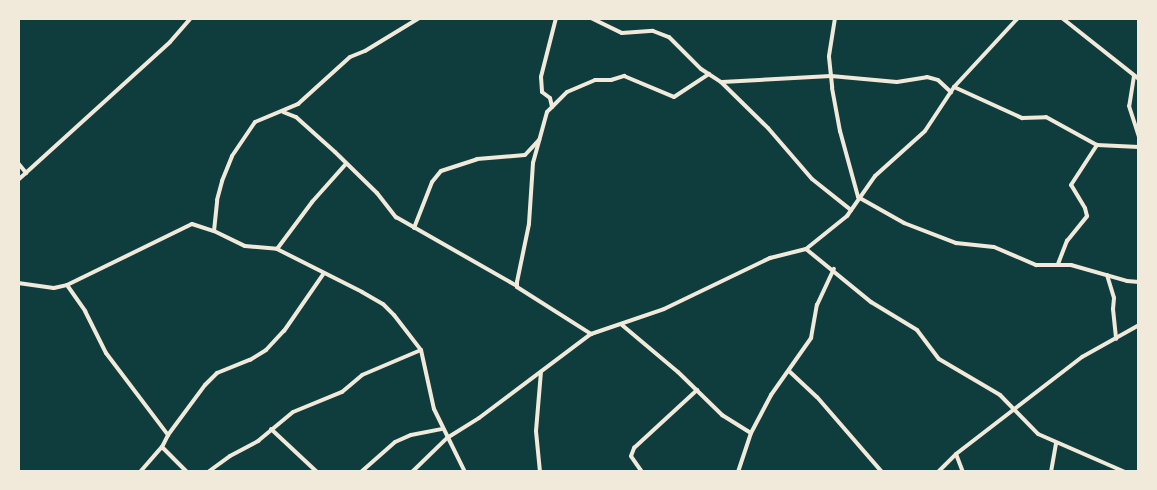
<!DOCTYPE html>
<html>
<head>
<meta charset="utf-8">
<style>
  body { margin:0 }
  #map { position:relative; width:1157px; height:490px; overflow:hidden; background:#0f3d3e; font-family:Commissioner,sans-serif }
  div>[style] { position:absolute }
  .minor>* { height:4px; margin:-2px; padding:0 2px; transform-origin:2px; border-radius:2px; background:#f1e9da }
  span { translate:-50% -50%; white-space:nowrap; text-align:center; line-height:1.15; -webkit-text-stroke:4.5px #f1e9da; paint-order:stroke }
  .frame { position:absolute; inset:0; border:20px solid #f1e9da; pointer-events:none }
</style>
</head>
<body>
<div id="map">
  <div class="minor">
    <i style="left:556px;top:18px;width:61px;rotate:104.3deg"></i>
    <i style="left:541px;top:77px;width:15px;rotate:86deg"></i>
    <i style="left:542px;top:92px;width:10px;rotate:37deg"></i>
    <i style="left:550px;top:98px;width:9px;rotate:77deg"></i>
    <i style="left:552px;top:107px;width:7px;rotate:135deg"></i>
    <i style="left:547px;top:112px;width:53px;rotate:105.4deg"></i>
    <i style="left:533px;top:163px;width:61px;rotate:93.8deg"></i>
    <i style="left:529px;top:224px;width:59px;rotate:101.7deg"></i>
    <i style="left:517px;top:282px;width:5px;rotate:90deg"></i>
    <i style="left:517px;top:287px;width:88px;rotate:32.4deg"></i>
    <i style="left:591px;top:18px;width:34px;rotate:26deg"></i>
    <i style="left:622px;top:33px;width:31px;rotate:-4deg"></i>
    <i style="left:653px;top:31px;width:17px;rotate:21deg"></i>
    <i style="left:669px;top:37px;width:45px;rotate:45deg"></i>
    <i style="left:701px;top:69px;width:24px;rotate:33deg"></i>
    <i style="left:721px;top:82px;width:66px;rotate:44.4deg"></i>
    <i style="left:768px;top:128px;width:67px;rotate:49.2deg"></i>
    <i style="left:812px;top:179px;width:50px;rotate:38.5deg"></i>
    <i style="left:835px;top:18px;width:39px;rotate:99deg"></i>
    <i style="left:829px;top:57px;width:31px;rotate:84deg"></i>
    <i style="left:832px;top:88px;width:44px;rotate:79.5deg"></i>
    <i style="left:840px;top:131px;width:68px;rotate:74.7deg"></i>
    <i style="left:858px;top:197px;width:53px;rotate:29.5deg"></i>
    <i style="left:904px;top:223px;width:56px;rotate:21deg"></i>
    <i style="left:956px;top:243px;width:38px;rotate:6deg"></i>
    <i style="left:994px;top:247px;width:46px;rotate:23.2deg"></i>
    <i style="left:1036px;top:265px;width:35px"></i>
    <i style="left:1071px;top:265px;width:58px;rotate:15.9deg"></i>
    <i style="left:1127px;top:281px;width:12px;rotate:5deg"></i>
    <i style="left:1062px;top:18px;width:98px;rotate:38.4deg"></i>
    <i style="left:1134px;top:76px;width:30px;rotate:99deg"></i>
    <i style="left:1129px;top:106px;width:33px;rotate:72deg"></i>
    <i style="left:722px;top:82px;width:109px;rotate:-3.2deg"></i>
    <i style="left:831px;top:76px;width:66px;rotate:5.2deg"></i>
    <i style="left:897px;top:82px;width:30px;rotate:-9deg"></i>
    <i style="left:927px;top:77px;width:11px;rotate:15deg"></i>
    <i style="left:938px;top:80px;width:18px;rotate:43deg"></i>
    <i style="left:954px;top:87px;width:75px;rotate:24.5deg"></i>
    <i style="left:1022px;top:118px;width:24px;rotate:-2deg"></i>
    <i style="left:1046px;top:117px;width:58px;rotate:28.8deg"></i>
    <i style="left:1097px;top:145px;width:42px;rotate:2.7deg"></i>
    <i style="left:552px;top:107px;width:21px;rotate:-45deg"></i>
    <i style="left:567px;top:92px;width:30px;rotate:-23deg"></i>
    <i style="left:595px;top:80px;width:16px"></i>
    <i style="left:611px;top:80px;width:14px;rotate:-17deg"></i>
    <i style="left:624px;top:76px;width:54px;rotate:22.8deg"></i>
    <i style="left:674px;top:97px;width:42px;rotate:-33.3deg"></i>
    <i style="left:283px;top:112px;width:14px;rotate:21deg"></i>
    <i style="left:296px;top:117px;width:52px;rotate:41.9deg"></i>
    <i style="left:335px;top:152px;width:59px;rotate:44.3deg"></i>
    <i style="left:377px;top:193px;width:31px;rotate:52deg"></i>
    <i style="left:396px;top:217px;width:139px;rotate:29.7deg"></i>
    <i style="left:18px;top:163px;width:13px;rotate:51deg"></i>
    <i style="left:18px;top:180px;width:205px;rotate:-42.2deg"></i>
    <i style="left:170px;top:42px;width:32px;rotate:-49deg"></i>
    <i style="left:414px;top:228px;width:49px;rotate:-68.6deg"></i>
    <i style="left:432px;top:182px;width:14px;rotate:-51deg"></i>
    <i style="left:441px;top:171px;width:38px;rotate:-18deg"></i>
    <i style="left:477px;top:159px;width:48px;rotate:-4.8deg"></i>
    <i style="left:525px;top:155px;width:21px;rotate:-47deg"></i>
    <i style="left:214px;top:231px;width:31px;rotate:-84deg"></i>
    <i style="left:217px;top:200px;width:20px;rotate:-75deg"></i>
    <i style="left:222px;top:181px;width:27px;rotate:-68deg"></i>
    <i style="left:232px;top:156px;width:41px;rotate:-55.9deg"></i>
    <i style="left:255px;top:122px;width:47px;rotate:-22.7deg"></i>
    <i style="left:298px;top:104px;width:70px;rotate:-42.1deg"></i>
    <i style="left:350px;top:57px;width:16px;rotate:-22deg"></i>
    <i style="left:365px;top:51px;width:63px;rotate:-31.4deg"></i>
    <i style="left:277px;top:249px;width:59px;rotate:-53.3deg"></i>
    <i style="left:312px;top:202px;width:50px;rotate:-48.3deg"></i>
    <i style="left:806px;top:249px;width:84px;rotate:39.2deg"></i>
    <i style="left:871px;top:302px;width:54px;rotate:31.3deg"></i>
    <i style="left:917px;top:330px;width:36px;rotate:53deg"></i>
    <i style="left:939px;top:359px;width:71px;rotate:30.5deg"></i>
    <i style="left:1000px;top:395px;width:54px;rotate:45.7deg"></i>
    <i style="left:1038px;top:434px;width:95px;rotate:23.6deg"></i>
    <i style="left:1058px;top:264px;width:25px;rotate:-69deg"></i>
    <i style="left:1067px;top:241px;width:32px;rotate:-51deg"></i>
    <i style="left:1087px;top:216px;width:8px;rotate:-104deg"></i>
    <i style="left:1085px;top:208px;width:27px;rotate:-121deg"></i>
    <i style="left:1071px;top:185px;width:48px;rotate:-57deg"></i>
    <i style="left:1107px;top:275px;width:24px;rotate:73deg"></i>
    <i style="left:1114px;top:298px;width:11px;rotate:95deg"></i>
    <i style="left:1113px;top:309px;width:30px;rotate:84deg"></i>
    <i style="left:18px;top:283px;width:36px;rotate:8deg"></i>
    <i style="left:54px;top:288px;width:13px;rotate:-13deg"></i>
    <i style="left:67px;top:285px;width:139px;rotate:-26deg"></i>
    <i style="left:192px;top:224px;width:23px;rotate:18deg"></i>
    <i style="left:214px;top:231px;width:34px;rotate:26deg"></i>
    <i style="left:245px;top:246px;width:32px;rotate:5deg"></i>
    <i style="left:277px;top:249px;width:95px;rotate:26.8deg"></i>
    <i style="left:362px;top:292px;width:24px;rotate:30deg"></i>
    <i style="left:383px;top:304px;width:16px;rotate:45deg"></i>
    <i style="left:394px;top:315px;width:44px;rotate:52.4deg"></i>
    <i style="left:421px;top:350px;width:60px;rotate:77.6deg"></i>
    <i style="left:434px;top:409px;width:70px;rotate:63.8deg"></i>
    <i style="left:67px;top:285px;width:32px;rotate:55deg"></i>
    <i style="left:85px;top:311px;width:47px;rotate:63.4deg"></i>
    <i style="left:106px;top:353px;width:103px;rotate:52.9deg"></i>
    <i style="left:622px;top:325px;width:73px;rotate:40deg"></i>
    <i style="left:678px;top:372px;width:62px;rotate:44.3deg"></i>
    <i style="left:722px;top:415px;width:34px;rotate:32deg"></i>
    <i style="left:789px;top:371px;width:38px;rotate:43deg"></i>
    <i style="left:817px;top:397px;width:99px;rotate:49.1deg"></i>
    <i style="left:271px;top:429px;width:63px;rotate:43.1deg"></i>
    <i style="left:162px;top:447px;width:35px;rotate:45deg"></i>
    <i style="left:956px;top:454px;width:19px;rotate:69deg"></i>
    <i style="left:140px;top:472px;width:33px;rotate:-49deg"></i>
    <i style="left:162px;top:447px;width:13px;rotate:-63deg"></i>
    <i style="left:168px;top:435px;width:62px;rotate:-53.5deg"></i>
    <i style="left:205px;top:385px;width:17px;rotate:-45deg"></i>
    <i style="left:217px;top:373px;width:35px;rotate:-22deg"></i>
    <i style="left:250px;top:360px;width:19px;rotate:-32deg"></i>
    <i style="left:266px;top:350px;width:26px;rotate:-47deg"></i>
    <i style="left:284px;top:331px;width:70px;rotate:-55.4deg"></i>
    <i style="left:208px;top:472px;width:27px;rotate:-36deg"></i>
    <i style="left:230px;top:456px;width:32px;rotate:-28deg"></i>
    <i style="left:258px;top:441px;width:45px;rotate:-39.6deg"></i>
    <i style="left:293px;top:412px;width:53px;rotate:-22.2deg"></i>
    <i style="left:342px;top:392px;width:26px;rotate:-40deg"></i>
    <i style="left:362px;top:375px;width:64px;rotate:-23deg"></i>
    <i style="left:361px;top:472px;width:45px;rotate:-41.4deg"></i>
    <i style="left:395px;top:442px;width:17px;rotate:-24deg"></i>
    <i style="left:411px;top:435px;width:32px;rotate:-11deg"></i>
    <i style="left:412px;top:472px;width:49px;rotate:-44.2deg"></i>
    <i style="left:447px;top:438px;width:38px;rotate:-32deg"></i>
    <i style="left:479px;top:418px;width:140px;rotate:-36.9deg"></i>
    <i style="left:591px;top:334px;width:77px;rotate:-18.9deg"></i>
    <i style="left:664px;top:309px;width:118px;rotate:-25.7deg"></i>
    <i style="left:770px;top:258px;width:37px;rotate:-14deg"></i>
    <i style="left:806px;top:249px;width:53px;rotate:-38.8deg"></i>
    <i style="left:847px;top:216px;width:49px;rotate:-55deg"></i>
    <i style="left:875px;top:176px;width:67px;rotate:-42deg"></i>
    <i style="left:925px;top:131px;width:53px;rotate:-56.6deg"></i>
    <i style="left:954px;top:87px;width:94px;rotate:-47.2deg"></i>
    <i style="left:540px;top:472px;width:41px;rotate:-95.6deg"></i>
    <i style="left:536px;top:431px;width:59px;rotate:-85.2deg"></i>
    <i style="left:642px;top:472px;width:19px;rotate:-125deg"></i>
    <i style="left:631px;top:456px;width:9px;rotate:-69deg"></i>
    <i style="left:634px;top:448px;width:86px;rotate:-42.6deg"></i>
    <i style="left:738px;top:472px;width:41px;rotate:-71.6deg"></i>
    <i style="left:751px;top:433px;width:43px;rotate:-62.2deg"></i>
    <i style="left:771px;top:395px;width:70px;rotate:-54.9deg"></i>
    <i style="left:811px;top:338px;width:34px;rotate:-80deg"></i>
    <i style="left:817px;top:305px;width:40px;rotate:-65deg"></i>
    <i style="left:938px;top:472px;width:25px;rotate:-45deg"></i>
    <i style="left:956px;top:454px;width:159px;rotate:-37.6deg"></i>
    <i style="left:1082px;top:357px;width:65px;rotate:-29.3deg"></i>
    <i style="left:1051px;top:472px;width:29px;rotate:-80deg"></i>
  </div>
  <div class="frame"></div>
</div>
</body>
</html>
